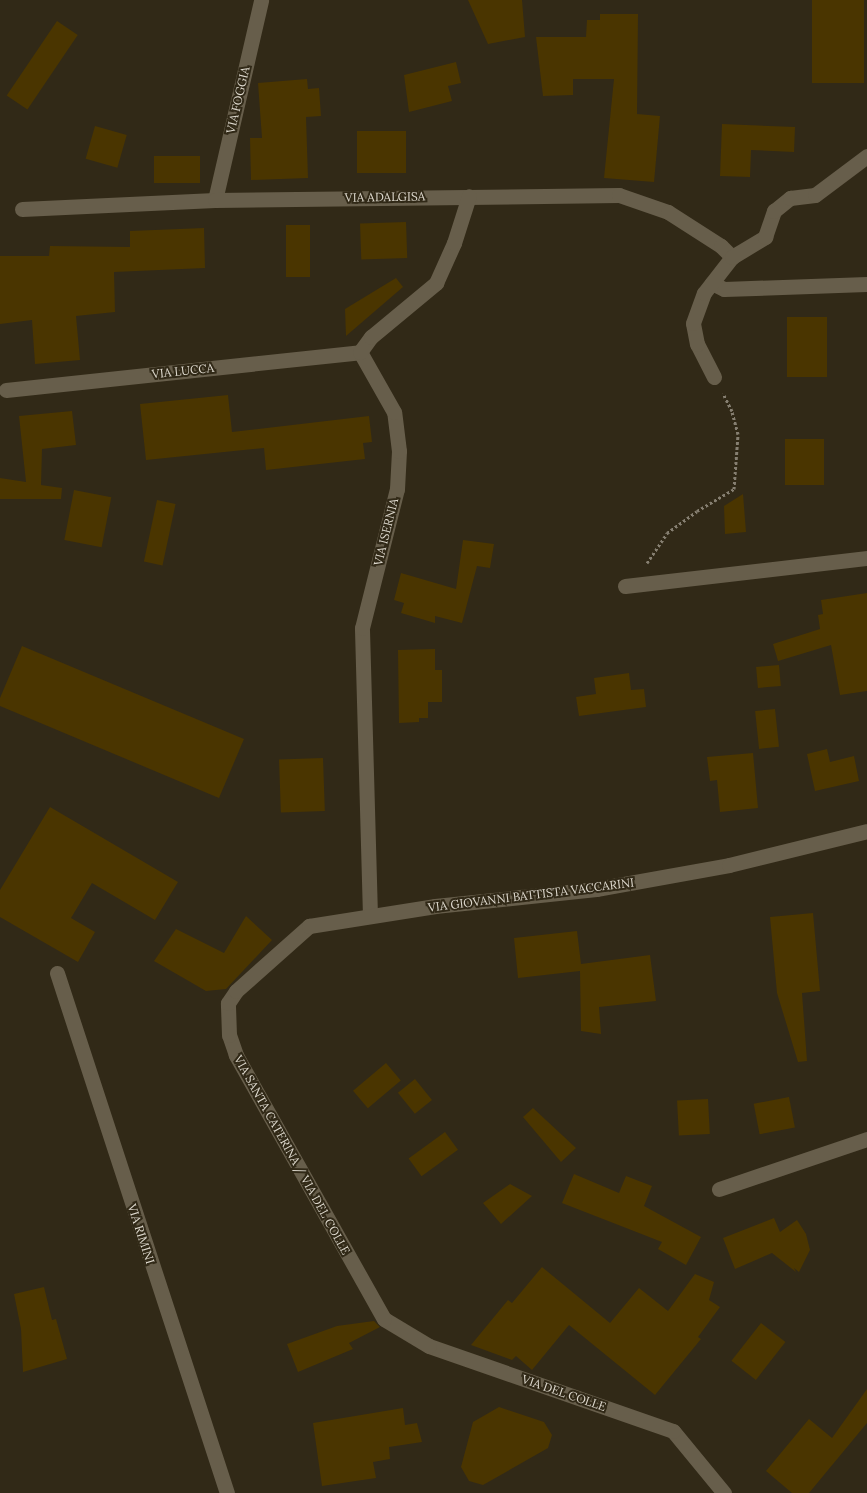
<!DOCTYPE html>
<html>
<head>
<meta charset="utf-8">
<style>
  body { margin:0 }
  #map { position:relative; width:867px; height:1493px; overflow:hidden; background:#312917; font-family:Lora,serif }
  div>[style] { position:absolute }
  .building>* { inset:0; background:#4a3500; transform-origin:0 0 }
  .path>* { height:3px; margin-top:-1.5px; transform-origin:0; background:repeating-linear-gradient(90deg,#867f71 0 2.5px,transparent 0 5px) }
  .minor>* { height:15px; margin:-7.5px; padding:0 7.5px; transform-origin:7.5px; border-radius:7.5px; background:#675e4b }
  span { translate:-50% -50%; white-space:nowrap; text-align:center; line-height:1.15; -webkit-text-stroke:4px #312917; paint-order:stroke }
  .street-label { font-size:12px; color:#dfdacf }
</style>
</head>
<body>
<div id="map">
  <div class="building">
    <i style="clip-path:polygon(468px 0,522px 0,525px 37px,488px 44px)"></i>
    <i style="left:812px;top:0;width:52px;height:83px"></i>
    <i style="clip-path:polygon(600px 14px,638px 14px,637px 114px,660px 116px,654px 182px,604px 178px,614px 79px,573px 79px,573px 95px,543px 96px,536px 37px,586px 37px,587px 20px,600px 20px)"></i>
    <i style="left:57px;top:21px;width:25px;height:90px;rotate:34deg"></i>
    <i style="clip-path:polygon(456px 62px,461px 83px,448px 86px,452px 101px,409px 112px,404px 75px)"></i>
    <i style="clip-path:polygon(307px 79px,308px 89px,319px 88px,321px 116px,306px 117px,308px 178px,251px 180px,250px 138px,262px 138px,258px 83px)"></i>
    <i style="clip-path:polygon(722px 124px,795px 127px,794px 152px,751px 150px,750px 177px,720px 176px)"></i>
    <i style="left:95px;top:126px;width:33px;height:34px;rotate:16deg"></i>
    <i style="left:357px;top:131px;width:49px;height:42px"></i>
    <i style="left:154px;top:156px;width:46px;height:27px"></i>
    <i style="left:406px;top:222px;width:36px;height:46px;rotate:88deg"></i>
    <i style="left:286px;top:225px;width:24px;height:52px"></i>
    <i style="clip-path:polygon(204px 228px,205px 268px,114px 272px,115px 312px,76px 316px,80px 360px,35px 364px,32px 320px,0 324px,0 256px,49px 256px,50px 246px,130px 247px,130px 231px)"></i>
    <i style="clip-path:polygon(396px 278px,403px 287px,346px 336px,345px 309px)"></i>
    <i style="left:787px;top:317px;width:40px;height:60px"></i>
    <i style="clip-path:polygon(228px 395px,232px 432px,369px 416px,372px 442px,363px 443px,365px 459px,266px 470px,264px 448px,146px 460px,140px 404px)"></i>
    <i style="clip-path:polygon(72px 411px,76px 445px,42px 449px,41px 485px,62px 488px,61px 499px,0 499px,0 478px,26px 482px,19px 416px)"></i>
    <i style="left:785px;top:439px;width:39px;height:46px"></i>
    <i style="left:74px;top:490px;width:38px;height:51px;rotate:11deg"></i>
    <i style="clip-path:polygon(743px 494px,746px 532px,725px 534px,724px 506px)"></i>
    <i style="left:157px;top:500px;width:19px;height:63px;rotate:12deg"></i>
    <i style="clip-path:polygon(463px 540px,494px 544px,490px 568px,477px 566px,462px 623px,435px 616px,435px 623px,401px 613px,404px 603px,394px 600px,401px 573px,456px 589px)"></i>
    <i style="clip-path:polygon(867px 593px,867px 691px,840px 695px,831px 645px,778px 661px,773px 644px,820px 629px,818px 615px,823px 614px,821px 600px)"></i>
    <i style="clip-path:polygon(22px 646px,244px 739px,219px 798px,0 706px,0 698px)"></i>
    <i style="clip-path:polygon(435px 649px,435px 670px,442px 670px,442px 702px,428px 702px,428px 718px,419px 718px,419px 722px,399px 723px,398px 650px)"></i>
    <i style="left:779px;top:665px;width:21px;height:23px;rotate:85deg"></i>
    <i style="clip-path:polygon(629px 673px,631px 690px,644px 689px,646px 707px,579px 716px,576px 697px,596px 694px,594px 678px)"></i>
    <i style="left:775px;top:709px;width:38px;height:20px;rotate:84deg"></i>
    <i style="clip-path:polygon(827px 749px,830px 762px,854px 756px,859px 781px,815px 791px,807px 754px)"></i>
    <i style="clip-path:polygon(753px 753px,758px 808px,720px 812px,717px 780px,710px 781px,707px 757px)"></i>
    <i style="left:323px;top:758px;width:53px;height:44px;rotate:88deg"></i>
    <i style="clip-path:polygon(50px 807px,178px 882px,155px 920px,92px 883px,71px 918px,95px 932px,78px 962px,0 917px,0 890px)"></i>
    <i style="clip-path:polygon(813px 913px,820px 991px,802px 993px,807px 1061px,798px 1062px,777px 993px,770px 917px)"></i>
    <i style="clip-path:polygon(246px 916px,272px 940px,226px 989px,206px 991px,154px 961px,176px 929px,224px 953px)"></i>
    <i style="clip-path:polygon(577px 931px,581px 964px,650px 955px,656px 1001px,599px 1007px,601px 1034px,581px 1031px,580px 971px,518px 978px,514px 938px)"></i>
    <i style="left:386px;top:1063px;width:23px;height:43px;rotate:50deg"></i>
    <i style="left:415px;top:1079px;width:27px;height:22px;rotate:51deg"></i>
    <i style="left:789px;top:1097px;width:31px;height:36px;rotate:79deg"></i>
    <i style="left:708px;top:1099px;width:35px;height:31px;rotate:87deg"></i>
    <i style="clip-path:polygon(533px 1108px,576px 1148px,561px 1162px,523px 1117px)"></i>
    <i style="left:445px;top:1132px;width:22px;height:45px;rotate:54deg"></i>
    <i style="clip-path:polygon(574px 1174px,619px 1193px,626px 1176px,652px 1186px,644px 1206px,701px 1237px,686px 1265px,658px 1249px,662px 1242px,562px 1203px)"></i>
    <i style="clip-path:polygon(510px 1184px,532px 1196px,501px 1224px,483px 1203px)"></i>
    <i style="clip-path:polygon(774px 1218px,780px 1232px,797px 1220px,806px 1234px,810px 1250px,799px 1272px,794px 1268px,796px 1272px,772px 1253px,735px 1269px,723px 1238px)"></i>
    <i style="clip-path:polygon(542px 1267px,610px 1323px,639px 1288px,668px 1311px,695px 1274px,714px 1282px,709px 1300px,720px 1307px,698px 1337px,701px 1339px,655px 1395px,569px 1325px,532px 1370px,516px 1356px,512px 1360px,471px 1345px,508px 1300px,512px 1303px)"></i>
    <i style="clip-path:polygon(44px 1287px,52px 1320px,56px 1319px,67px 1359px,23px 1372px,21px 1329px,14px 1294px)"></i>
    <i style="clip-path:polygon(374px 1321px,380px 1327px,349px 1343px,353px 1349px,298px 1372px,287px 1344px,337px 1326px)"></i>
    <i style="left:761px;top:1323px;width:31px;height:48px;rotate:38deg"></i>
    <i style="clip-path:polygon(867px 1389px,867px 1423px,809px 1493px,792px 1493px,766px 1471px,809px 1419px,832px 1438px)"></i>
    <i style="clip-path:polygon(499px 1407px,544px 1422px,552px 1435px,548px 1448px,483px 1485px,469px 1481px,461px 1467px,473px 1422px)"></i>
    <i style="clip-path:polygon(403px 1408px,405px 1425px,417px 1423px,422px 1442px,389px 1447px,390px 1459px,373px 1462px,376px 1478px,322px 1486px,313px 1423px)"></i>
  </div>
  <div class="path">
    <i style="left:647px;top:563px;width:36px;rotate:-56deg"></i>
    <i style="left:667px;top:533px;width:37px;rotate:-36deg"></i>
    <i style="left:697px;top:511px;width:43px;rotate:-30.7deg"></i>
    <i style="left:734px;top:489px;width:55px;rotate:-85.8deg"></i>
    <i style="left:738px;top:434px;width:24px;rotate:-105deg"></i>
    <i style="left:732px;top:411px;width:20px;rotate:-117deg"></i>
  </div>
  <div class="minor">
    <i style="left:215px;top:200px;width:205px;rotate:-77deg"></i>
    <i style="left:22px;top:209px;width:193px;rotate:-2.7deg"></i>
    <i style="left:215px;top:200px;width:404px;rotate:-0.7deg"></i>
    <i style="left:619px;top:195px;width:52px;rotate:19.1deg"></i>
    <i style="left:668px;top:212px;width:63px;rotate:32.7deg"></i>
    <i style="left:721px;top:246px;width:16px;rotate:45deg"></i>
    <i style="left:712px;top:283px;width:13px;rotate:27deg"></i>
    <i style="left:724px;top:289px;width:143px;rotate:-2deg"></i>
    <i style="left:714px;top:377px;width:37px;rotate:-117deg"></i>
    <i style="left:697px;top:344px;width:21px;rotate:-101deg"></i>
    <i style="left:693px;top:323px;width:32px;rotate:-70deg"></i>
    <i style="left:704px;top:293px;width:46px;rotate:-52.1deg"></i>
    <i style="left:732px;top:257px;width:39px;rotate:-31deg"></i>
    <i style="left:765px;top:237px;width:28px;rotate:-71deg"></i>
    <i style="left:774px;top:211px;width:21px;rotate:-39deg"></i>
    <i style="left:790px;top:198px;width:25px;rotate:-7deg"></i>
    <i style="left:815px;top:195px;width:65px;rotate:-36.9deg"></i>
    <i style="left:6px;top:390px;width:356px;rotate:-6.1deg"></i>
    <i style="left:625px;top:586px;width:244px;rotate:-6.6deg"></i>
    <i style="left:370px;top:916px;width:288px;rotate:-91.6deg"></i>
    <i style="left:362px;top:628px;width:143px;rotate:-75.9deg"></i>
    <i style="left:397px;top:489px;width:38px;rotate:-87deg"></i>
    <i style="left:399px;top:451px;width:39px;rotate:-97deg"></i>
    <i style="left:394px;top:412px;width:69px;rotate:-119.5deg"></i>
    <i style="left:360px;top:352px;width:19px;rotate:-54deg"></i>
    <i style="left:371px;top:337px;width:85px;rotate:-39.7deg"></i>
    <i style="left:436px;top:283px;width:44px;rotate:-65.8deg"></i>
    <i style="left:454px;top:243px;width:49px;rotate:-72.3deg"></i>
    <i style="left:57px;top:973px;width:547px;rotate:71.9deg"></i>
    <i style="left:719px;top:1189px;width:156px;rotate:-18.7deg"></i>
    <i style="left:724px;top:1493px;width:80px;rotate:-129.4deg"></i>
    <i style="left:673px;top:1431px;width:258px;rotate:-160.8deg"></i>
    <i style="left:429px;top:1346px;width:52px;rotate:-149deg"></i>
    <i style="left:384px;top:1319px;width:303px;rotate:-119.3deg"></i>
    <i style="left:236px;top:1055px;width:21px;rotate:-109deg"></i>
    <i style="left:229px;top:1035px;width:32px;rotate:-92deg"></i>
    <i style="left:228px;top:1003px;width:14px;rotate:-56deg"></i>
    <i style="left:236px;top:991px;width:98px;rotate:-41.7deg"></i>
    <i style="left:309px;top:926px;width:128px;rotate:-9deg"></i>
    <i style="left:435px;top:906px;width:162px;rotate:-6deg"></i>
    <i style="left:596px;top:889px;width:135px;rotate:-10.2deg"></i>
    <i style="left:729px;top:865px;width:142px;rotate:-13.8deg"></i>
  </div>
  <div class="street-label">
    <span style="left:238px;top:100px;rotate:-77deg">VIA FOGGIA</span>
    <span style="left:385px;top:197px;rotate:-1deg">VIA ADALGISA</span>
    <span style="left:183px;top:371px;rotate:-6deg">VIA LUCCA</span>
    <span style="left:386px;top:532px;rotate:-76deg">VIA ISERNIA</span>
    <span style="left:531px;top:895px;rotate:-7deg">VIA GIOVANNI BATTISTA VACCARINI</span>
    <span style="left:292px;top:1155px;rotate:61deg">VIA SANTA CATERINA / VIA DEL COLLE</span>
    <span style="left:141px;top:1234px;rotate:72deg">VIA RIMINI</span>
    <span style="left:564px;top:1393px;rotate:19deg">VIA DEL COLLE</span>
  </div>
</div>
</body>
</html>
